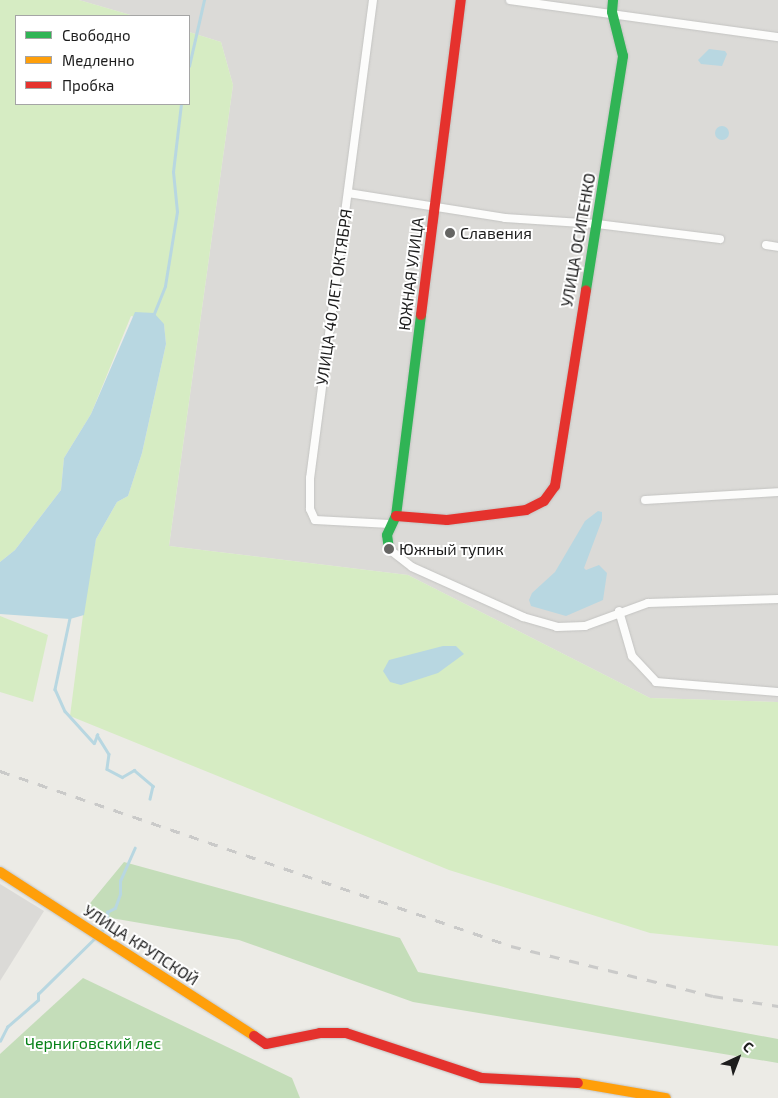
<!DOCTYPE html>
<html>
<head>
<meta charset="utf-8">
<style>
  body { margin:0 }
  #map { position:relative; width:778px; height:1098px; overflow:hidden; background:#ecebe6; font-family:"Exo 2",sans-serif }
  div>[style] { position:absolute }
  .residential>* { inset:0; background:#dbdad7 }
  .grass>* { inset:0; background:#d6ecc3 }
  .forest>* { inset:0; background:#c4ddb9 }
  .water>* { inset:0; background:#b8d7e1 }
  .round { border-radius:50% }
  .stream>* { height:2.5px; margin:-1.25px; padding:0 1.25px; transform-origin:1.25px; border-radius:1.25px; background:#b8d7e1 }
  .roads { filter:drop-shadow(0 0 1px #c4c4c2) drop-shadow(0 0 1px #c4c4c2) }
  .street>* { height:8px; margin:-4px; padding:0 4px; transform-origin:4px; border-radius:4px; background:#fcfcfb }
  .fast>* { height:10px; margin:-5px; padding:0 5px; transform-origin:5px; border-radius:5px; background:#30b455 }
  .slow>* { height:10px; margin:-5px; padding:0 5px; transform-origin:5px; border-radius:5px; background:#ff9f0a }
  .jam>* { height:10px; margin:-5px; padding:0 5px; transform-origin:5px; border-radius:5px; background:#e5322d }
  .rail>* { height:2.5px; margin-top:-1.25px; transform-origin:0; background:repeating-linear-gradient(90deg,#cacac9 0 10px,transparent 0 20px) }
  .dots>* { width:14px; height:14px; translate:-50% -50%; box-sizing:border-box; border:2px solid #fff; border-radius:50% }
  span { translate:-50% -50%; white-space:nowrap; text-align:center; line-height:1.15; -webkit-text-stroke:4px #fff; paint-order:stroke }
  .poi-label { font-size:16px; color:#1d1d1d }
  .left { translate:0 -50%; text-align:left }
  .street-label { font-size:16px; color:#1d1d1d }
  .park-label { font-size:16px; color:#068117 }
  .legend { position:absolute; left:15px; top:15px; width:175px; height:90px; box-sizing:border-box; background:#fff; border:1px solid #a5a5a5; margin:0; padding:6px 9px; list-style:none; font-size:15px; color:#1d1d1d }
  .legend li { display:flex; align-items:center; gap:10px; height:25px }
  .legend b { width:25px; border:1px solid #a5a5a5 }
  .north { position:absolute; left:713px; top:1033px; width:50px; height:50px; -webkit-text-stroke:4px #fff; paint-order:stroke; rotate:43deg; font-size:14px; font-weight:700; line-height:20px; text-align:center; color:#1d1d1d }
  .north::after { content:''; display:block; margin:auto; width:18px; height:22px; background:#1d1d1d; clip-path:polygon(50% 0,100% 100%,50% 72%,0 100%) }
</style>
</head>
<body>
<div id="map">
  <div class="residential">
    <i style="clip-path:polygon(79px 0,778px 0,778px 702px,650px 698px,408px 575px,169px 546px,233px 85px,221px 42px,189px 32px,189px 16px,134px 16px)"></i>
    <i style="clip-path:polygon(0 884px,44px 911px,0 981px)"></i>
  </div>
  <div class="grass">
    <i style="clip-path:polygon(0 0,79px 0,134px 16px,16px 16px,16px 104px,189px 104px,189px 32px,221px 42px,233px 85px,169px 546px,408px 575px,650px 698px,778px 702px,778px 946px,650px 933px,449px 870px,70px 716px,87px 584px,96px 539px,117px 502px,128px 496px,142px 453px,166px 344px,164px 324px,131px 316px,91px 414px,64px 458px,61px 490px,15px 550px,0 562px)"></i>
    <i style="clip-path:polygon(0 616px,48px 635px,33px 702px,0 692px)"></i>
  </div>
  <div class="forest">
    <i style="clip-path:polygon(124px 862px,400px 938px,418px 972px,778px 1039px,778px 1063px,413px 1002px,239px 940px,82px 913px)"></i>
    <i style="clip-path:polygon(83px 978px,292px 1078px,300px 1098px,0 1098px,0 1054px)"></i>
  </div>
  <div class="water">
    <i style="clip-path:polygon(709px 49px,725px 51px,727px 54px,722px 66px,701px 64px,698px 60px)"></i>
    <i class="round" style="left:715px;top:126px;width:14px;height:14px"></i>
    <i style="clip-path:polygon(135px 312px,154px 313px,164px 324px,166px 344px,142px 453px,128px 496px,117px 502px,96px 539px,84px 615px,70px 619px,0 614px,0 562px,15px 550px,61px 490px,64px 458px,91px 414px)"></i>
    <i style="clip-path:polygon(598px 511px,602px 512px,602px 520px,584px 568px,586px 570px,599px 565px,607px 573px,603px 600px,566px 616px,531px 606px,529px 600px,532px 593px,555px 572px,585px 521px)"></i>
    <i style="clip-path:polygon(443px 646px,456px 646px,464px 654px,438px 673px,401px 685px,390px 682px,383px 671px,389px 660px)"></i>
  </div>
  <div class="stream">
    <i style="left:189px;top:66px;width:68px;rotate:-77.2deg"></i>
    <i style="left:153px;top:316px;width:32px;rotate:-68deg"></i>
    <i style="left:165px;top:286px;width:75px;rotate:-80.8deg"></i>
    <i style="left:177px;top:212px;width:40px;rotate:-95.7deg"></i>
    <i style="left:173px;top:172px;width:68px;rotate:-83.3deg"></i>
    <i style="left:70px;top:618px;width:73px;rotate:101.9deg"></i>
    <i style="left:55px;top:689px;width:24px;rotate:66deg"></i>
    <i style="left:65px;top:711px;width:43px;rotate:47.8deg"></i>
    <i style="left:94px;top:743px;width:9px;rotate:-69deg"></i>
    <i style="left:97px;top:735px;width:22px;rotate:58deg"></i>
    <i style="left:109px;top:754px;width:15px;rotate:98deg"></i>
    <i style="left:107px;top:769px;width:17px;rotate:28deg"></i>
    <i style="left:122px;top:777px;width:14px;rotate:-30deg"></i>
    <i style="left:134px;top:770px;width:25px;rotate:40deg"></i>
    <i style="left:153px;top:786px;width:13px;rotate:103deg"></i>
    <i style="left:100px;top:933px;width:11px;rotate:-45deg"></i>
    <i style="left:108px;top:925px;width:13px;rotate:-94deg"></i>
    <i style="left:107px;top:912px;width:9px;rotate:-27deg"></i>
    <i style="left:115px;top:908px;width:15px;rotate:-70deg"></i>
    <i style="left:120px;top:894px;width:13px;rotate:-90deg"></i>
    <i style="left:120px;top:881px;width:36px;rotate:-66deg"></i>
    <i style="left:0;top:1041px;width:16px;rotate:-63deg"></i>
    <i style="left:7px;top:1027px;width:41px;rotate:-41.1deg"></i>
    <i style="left:38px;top:1000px;width:6px;rotate:-90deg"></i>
    <i style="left:38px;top:994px;width:81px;rotate:-44.5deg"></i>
  </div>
  <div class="roads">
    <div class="street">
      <i style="left:373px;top:0;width:482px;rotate:97.5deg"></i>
      <i style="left:310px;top:478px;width:31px;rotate:90deg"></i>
      <i style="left:310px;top:509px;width:12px;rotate:66deg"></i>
      <i style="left:315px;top:520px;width:75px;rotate:3.1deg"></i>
      <i style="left:510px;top:0;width:271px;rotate:7.9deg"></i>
      <i style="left:348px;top:193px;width:159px;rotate:9deg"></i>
      <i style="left:505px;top:218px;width:92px;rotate:3.7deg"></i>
      <i style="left:597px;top:224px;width:124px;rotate:7deg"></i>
      <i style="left:766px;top:245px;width:12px;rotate:9deg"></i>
      <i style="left:645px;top:500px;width:133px;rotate:-3.4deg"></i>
      <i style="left:389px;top:549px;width:29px;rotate:38deg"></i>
      <i style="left:412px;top:567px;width:122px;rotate:24.2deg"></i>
      <i style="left:523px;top:617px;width:35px;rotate:16deg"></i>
      <i style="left:557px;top:627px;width:28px;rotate:-2deg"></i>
      <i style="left:585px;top:626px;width:67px;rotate:-20.1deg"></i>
      <i style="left:648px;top:603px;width:130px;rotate:-1.8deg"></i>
      <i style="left:619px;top:611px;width:47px;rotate:73.9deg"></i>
      <i style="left:632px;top:656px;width:35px;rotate:47deg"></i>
      <i style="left:656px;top:682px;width:122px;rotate:4.7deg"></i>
    </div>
    <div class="fast">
      <i style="left:586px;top:290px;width:237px;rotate:-81deg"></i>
      <i style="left:623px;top:56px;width:45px;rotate:-104deg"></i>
      <i style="left:612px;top:12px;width:12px;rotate:-85deg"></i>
      <i style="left:389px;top:549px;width:14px;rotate:-98deg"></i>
      <i style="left:387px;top:535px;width:21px;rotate:-65deg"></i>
      <i style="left:396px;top:516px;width:203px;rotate:-82.9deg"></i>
    </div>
    <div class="slow">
      <i style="left:0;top:872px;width:302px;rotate:32.8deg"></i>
      <i style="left:578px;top:1083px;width:89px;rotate:9.7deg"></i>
    </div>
    <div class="jam">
      <i style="left:421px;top:315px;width:318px;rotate:-82.8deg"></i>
      <i style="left:396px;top:516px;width:51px;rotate:4.5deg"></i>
      <i style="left:447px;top:520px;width:80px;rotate:-7.2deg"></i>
      <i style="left:526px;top:510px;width:20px;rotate:-27deg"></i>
      <i style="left:544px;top:501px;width:19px;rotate:-54deg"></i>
      <i style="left:555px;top:486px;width:198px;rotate:-81deg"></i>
      <i style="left:254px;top:1036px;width:14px;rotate:34deg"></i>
      <i style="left:266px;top:1044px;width:55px;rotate:-11.5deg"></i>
      <i style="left:320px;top:1033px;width:26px"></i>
      <i style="left:346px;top:1033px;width:143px;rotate:18.3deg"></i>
      <i style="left:482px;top:1078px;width:96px;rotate:3deg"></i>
    </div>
  </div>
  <div class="rail">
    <i style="left:0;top:771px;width:540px;rotate:18.9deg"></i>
    <i style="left:511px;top:946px;width:208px;rotate:13.9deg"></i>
    <i style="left:713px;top:996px;width:66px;rotate:8.7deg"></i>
  </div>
  <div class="dots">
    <i style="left:450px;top:233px;background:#656563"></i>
    <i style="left:389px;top:549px;background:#656563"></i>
  </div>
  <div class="poi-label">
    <span class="left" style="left:460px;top:233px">Славения</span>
    <span class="left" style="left:399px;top:549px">Южный тупик</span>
  </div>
  <div class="street-label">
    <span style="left:578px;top:240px;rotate:-80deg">УЛИЦА ОСИПЕНКО</span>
    <span style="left:411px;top:274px;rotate:-83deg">ЮЖНАЯ УЛИЦА</span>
    <span style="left:334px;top:297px;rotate:-82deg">УЛИЦА 40 ЛЕТ ОКТЯБРЯ</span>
    <span style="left:141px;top:945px;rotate:33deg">УЛИЦА КРУПСКОЙ</span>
  </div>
  <div class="park-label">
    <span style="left:93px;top:1043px">Черниговский лес</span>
  </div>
  <ul class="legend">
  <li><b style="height:6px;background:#30b455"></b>Свободно</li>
  <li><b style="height:6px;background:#ff9f0a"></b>Медленно</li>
  <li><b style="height:6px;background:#e5322d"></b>Пробка</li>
  </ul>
  <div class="north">С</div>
</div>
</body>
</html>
